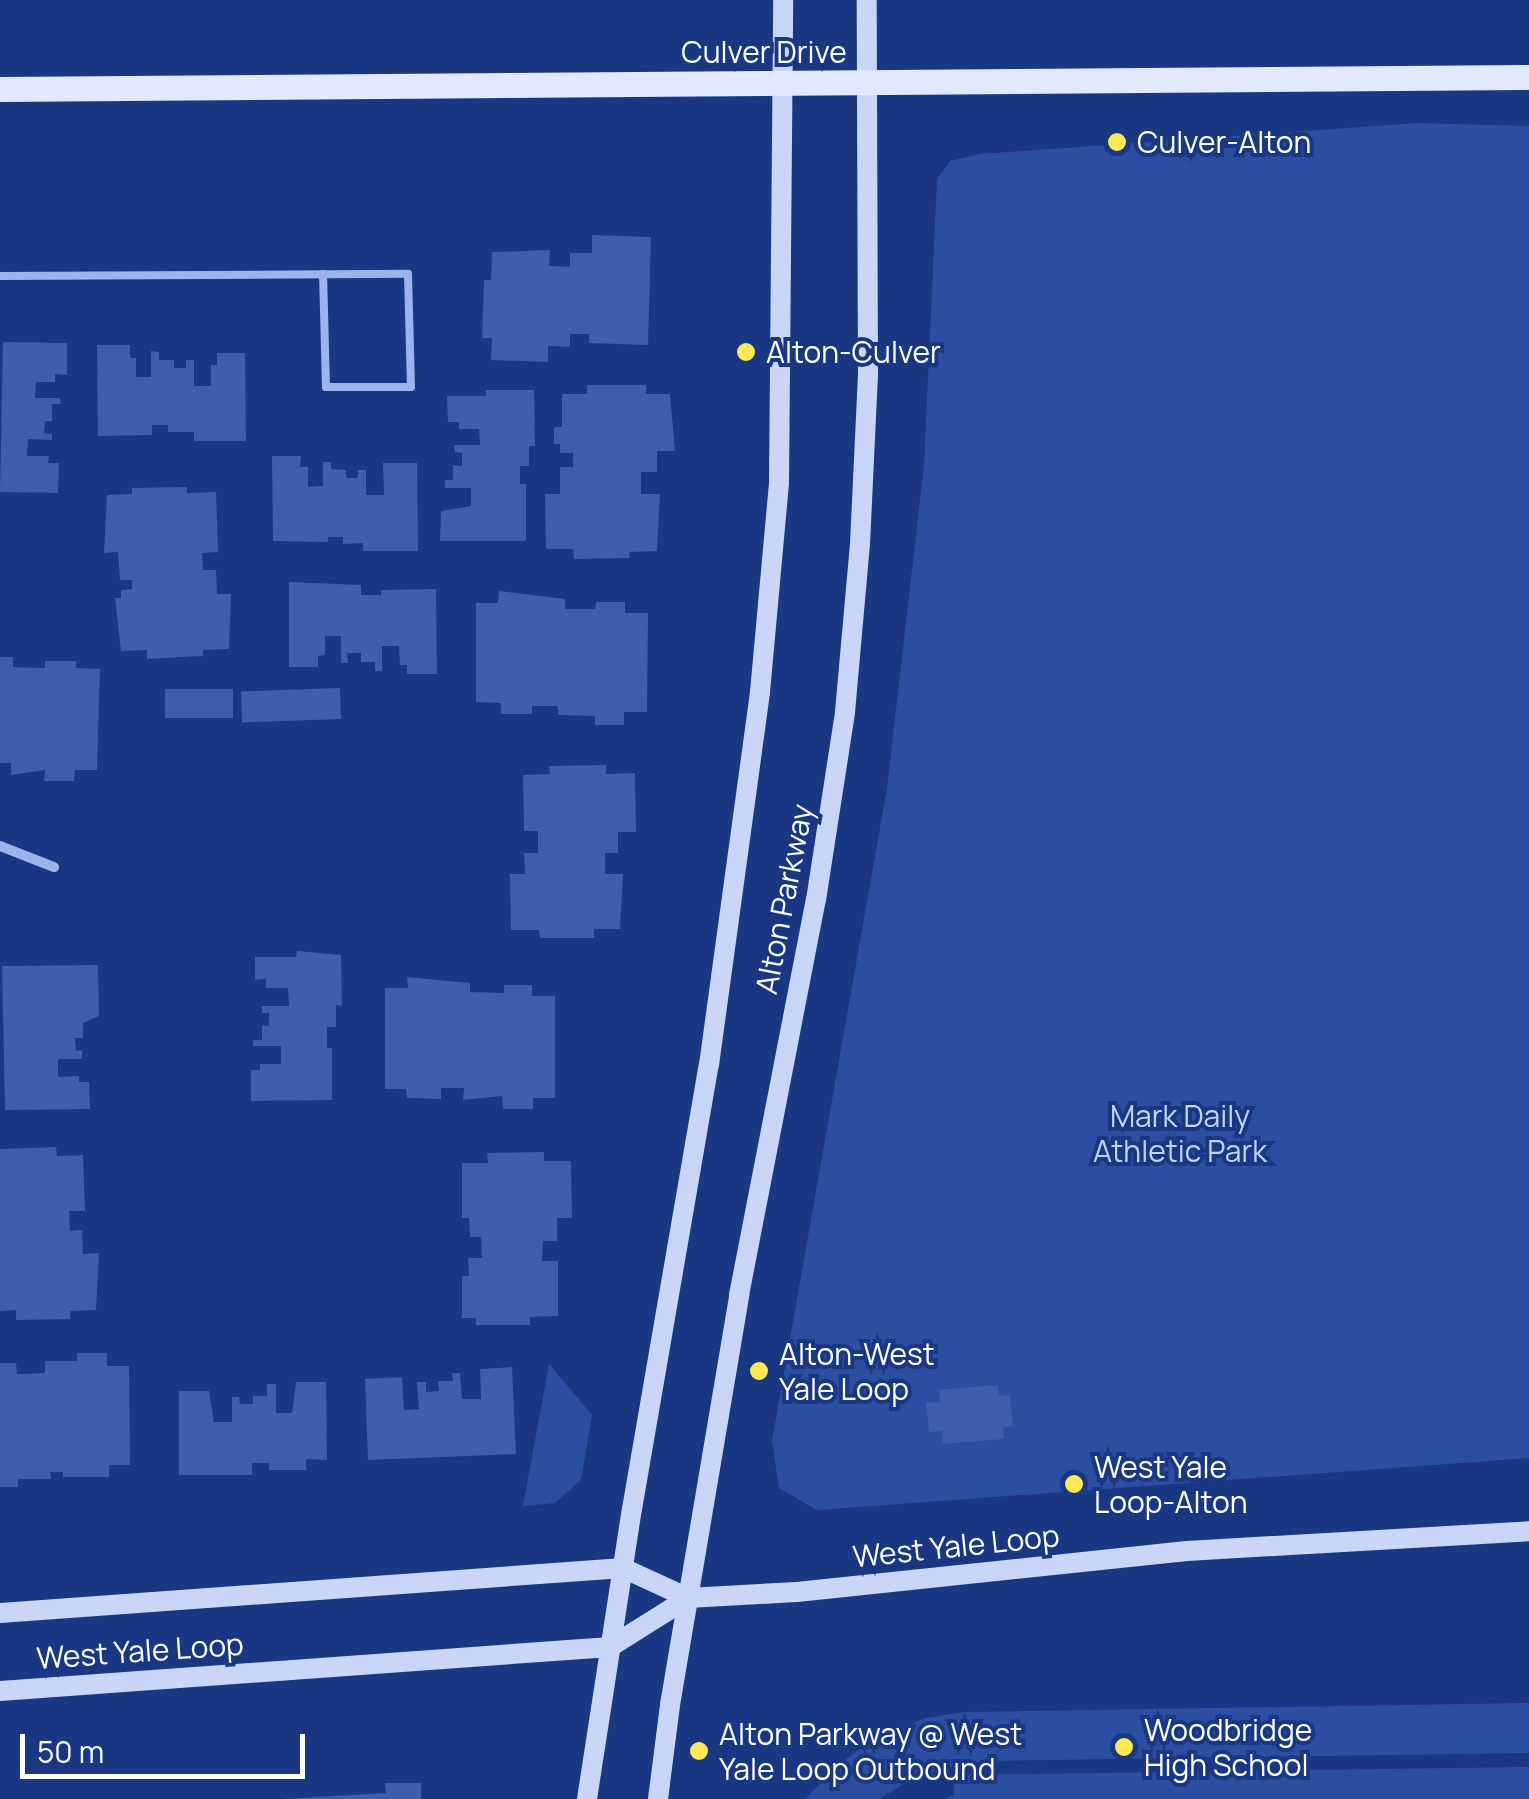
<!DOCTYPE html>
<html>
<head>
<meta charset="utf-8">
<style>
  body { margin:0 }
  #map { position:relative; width:1529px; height:1799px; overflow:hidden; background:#193782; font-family:Manrope,sans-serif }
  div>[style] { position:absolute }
  .green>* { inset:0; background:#2c4ea1 }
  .building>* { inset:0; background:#3e5daa; transform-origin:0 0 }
  .service>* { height:8px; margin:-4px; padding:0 4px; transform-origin:4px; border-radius:4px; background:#9db4eb }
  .minor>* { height:10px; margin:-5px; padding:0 5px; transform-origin:5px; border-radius:5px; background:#9db4eb }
  .secondary>* { height:20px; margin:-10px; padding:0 10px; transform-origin:10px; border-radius:10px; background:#c9d6f8 }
  .primary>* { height:25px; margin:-12.5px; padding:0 12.5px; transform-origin:12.5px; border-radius:12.5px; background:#e1e8ff }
  .dots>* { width:28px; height:28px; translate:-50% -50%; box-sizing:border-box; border:5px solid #193782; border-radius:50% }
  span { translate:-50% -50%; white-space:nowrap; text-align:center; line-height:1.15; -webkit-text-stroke:8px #193782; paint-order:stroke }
  .street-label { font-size:30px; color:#fff }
  .poi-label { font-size:30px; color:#fff }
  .left { translate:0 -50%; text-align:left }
  .park-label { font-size:30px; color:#c2d2f8 }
  .scale { position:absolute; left:20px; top:1734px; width:285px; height:45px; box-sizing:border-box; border:5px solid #fff; border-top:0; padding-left:12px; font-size:30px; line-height:35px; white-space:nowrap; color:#fff; -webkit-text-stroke:8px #193782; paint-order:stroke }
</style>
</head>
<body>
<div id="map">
  <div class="green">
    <i style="clip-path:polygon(1417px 123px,1529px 126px,1529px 1458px,817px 1510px,779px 1488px,772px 1441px,887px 788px,924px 465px,937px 179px,950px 161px,980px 154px)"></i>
    <i style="clip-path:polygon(549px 1364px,592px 1415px,581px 1480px,555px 1503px,523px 1506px)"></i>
    <i style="clip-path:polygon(1529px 1703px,1529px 1753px,986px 1761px,919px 1775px,879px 1799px,805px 1799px,846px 1759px,876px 1738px,926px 1718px,964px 1712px)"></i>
    <i style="clip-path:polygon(1529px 1767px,1529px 1799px,944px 1799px,954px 1795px,954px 1775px)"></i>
  </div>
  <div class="building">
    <i style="clip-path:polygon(592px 235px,651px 237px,648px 345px,589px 343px,589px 334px,570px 334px,570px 347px,548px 346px,548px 362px,491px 360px,492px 338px,482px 338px,484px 280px,491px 280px,492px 252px,550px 250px,549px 266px,570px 267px,570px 253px,592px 253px)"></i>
    <i style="clip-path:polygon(3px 342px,67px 343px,67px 375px,55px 374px,55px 382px,36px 382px,35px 398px,60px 398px,61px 404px,52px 404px,52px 421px,45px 421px,44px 433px,52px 434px,52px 440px,28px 439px,27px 456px,49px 456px,48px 463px,59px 463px,58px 493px,0 492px)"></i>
    <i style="clip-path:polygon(97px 345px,130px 345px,130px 358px,136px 358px,136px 377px,151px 377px,151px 351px,159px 352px,159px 360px,174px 360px,174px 368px,186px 368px,186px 360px,194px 360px,194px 386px,211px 386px,211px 365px,217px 365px,217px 353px,245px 353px,246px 441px,194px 441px,194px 432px,168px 432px,168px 425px,152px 425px,152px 435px,98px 436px)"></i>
    <i style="clip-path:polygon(587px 385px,646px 385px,646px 394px,670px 394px,675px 451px,657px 451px,657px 472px,641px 472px,641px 494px,660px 494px,657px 551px,629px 552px,630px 558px,574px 559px,573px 549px,546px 549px,545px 494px,560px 494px,560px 467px,573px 467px,573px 453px,560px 453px,560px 444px,554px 444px,554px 427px,562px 427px,562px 394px,587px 394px)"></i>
    <i style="clip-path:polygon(486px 390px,534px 390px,535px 446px,529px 446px,529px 466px,520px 466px,520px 484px,526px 484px,526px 541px,440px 541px,441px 511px,471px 506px,471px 488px,445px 488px,445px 480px,453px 480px,453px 465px,462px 466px,462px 453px,455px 452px,454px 445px,480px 445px,479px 429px,459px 429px,459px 422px,448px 422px,447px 396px,486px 396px)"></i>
    <i style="clip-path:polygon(272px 456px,301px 456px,300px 467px,308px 467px,308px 487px,323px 486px,323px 462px,331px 462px,331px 469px,346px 470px,346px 478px,358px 478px,358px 470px,366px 470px,366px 495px,384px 495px,383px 463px,417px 463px,418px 551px,363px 551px,363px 543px,343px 544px,343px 537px,328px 537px,328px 542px,273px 541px)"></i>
    <i style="clip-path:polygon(187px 487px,187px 493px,216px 492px,218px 552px,202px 553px,203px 570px,216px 570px,217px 594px,231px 594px,229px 649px,203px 650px,203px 656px,147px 659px,147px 650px,121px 651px,115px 598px,121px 598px,121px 590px,132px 589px,132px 580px,120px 580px,118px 552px,104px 553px,107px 495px,132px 494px,132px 488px)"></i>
    <i style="clip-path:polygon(289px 582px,361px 585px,361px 595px,381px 595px,381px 590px,436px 589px,437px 674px,407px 674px,407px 665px,400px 665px,399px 646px,382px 646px,382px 671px,375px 671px,375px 662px,361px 662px,361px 653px,347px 653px,348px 663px,341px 663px,341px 636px,325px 636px,325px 655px,318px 656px,318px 667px,289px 667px)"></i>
    <i style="clip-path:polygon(499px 591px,565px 599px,565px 609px,595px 609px,596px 602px,625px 602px,625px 613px,648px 613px,647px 712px,624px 712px,624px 725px,595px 725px,595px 716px,558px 715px,558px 706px,532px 706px,532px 714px,501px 714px,501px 703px,476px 702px,476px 603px,498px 603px)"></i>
    <i style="clip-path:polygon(0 657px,13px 657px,13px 667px,45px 668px,45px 661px,76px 661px,76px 668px,100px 669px,97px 770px,75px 770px,74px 781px,44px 781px,45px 770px,11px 775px,11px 763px,0 763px)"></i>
    <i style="left:340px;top:688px;width:31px;height:99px;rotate:88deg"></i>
    <i style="left:233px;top:689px;width:29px;height:68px;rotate:90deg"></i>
    <i style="clip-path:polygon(606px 765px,606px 774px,635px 773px,636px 832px,618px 832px,618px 853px,605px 853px,605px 874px,623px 874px,620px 929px,594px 929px,594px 938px,540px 938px,539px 930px,511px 930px,510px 874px,525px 874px,524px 853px,538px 853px,538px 831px,524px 831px,523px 775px,550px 774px,549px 766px)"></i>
    <i style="clip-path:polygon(297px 951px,341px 955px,342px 1006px,336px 1005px,336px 1027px,327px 1027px,327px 1048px,332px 1048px,332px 1100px,251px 1101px,251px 1070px,260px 1070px,260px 1064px,281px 1064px,281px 1046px,253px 1046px,253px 1040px,262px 1040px,262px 1025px,269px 1026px,269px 1013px,262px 1013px,262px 1006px,289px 1006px,288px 988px,266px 988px,266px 979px,255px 980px,255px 957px,296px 957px)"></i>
    <i style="clip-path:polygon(98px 965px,99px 1016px,83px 1023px,83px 1038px,75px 1038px,76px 1051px,82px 1050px,82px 1059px,58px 1059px,58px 1077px,79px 1076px,79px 1082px,89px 1082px,90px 1109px,5px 1110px,2px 966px)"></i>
    <i style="clip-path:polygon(407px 977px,470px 983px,470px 992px,504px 993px,504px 985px,532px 985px,532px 996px,555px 996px,555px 1098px,533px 1098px,533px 1109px,503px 1109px,502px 1096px,463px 1100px,464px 1088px,441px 1088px,441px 1099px,407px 1098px,406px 1089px,385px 1089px,385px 988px,408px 988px)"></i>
    <i style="clip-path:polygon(56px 1147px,57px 1156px,83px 1155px,85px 1211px,69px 1211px,70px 1231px,82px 1230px,83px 1254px,99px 1253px,96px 1310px,70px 1311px,70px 1319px,16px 1320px,16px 1310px,0 1311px,0 1149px)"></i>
    <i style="clip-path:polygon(544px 1152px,544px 1161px,571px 1161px,572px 1218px,557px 1218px,557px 1241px,543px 1241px,542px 1261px,558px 1261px,558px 1316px,530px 1317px,530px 1325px,476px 1325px,476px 1318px,462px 1318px,462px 1276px,469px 1276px,468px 1258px,482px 1258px,481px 1237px,470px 1237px,469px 1218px,462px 1218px,462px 1163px,488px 1163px,487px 1153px)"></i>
    <i style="clip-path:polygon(77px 1353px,107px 1353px,107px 1366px,129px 1366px,130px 1465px,109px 1465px,109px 1477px,63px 1477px,63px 1472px,50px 1472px,51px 1479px,18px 1479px,18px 1487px,0 1487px,0 1363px,16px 1363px,17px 1374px,45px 1373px,45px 1361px,77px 1361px)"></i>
    <i style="clip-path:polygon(512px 1367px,516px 1454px,368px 1460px,365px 1379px,402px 1377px,404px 1410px,419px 1409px,417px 1382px,426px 1382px,426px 1392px,439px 1391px,438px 1381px,453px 1381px,452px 1373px,460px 1373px,462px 1399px,481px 1399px,480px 1369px)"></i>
    <i style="clip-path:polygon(296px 1382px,326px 1382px,327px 1460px,306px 1459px,306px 1470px,269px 1470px,269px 1463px,252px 1463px,252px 1475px,179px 1475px,179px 1391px,209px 1391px,214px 1422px,232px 1422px,232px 1397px,239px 1397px,240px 1404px,253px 1404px,253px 1396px,267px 1396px,267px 1384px,276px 1384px,276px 1413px,292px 1413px)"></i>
    <i style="clip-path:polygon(998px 1385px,999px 1396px,1010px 1395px,1013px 1426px,1003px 1427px,1004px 1439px,943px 1444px,942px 1431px,929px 1432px,926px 1403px,940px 1402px,939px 1390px)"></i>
    <i style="clip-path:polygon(385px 1783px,421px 1783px,421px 1799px,283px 1799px,386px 1793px)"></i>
  </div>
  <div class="service">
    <i style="left:0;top:276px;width:408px;rotate:-0.3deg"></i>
    <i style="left:408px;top:274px;width:113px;rotate:88.5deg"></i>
    <i style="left:411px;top:387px;width:85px;rotate:180deg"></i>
    <i style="left:326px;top:387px;width:113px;rotate:-91.5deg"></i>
  </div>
  <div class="minor">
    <i style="left:0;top:846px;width:58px;rotate:21.3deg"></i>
  </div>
  <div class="secondary">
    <i style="left:0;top:1613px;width:625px;rotate:-4.13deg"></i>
    <i style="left:623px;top:1568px;width:72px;rotate:24.8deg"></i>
    <i style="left:0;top:1691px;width:612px;rotate:-4.13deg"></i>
    <i style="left:610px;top:1647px;width:92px;rotate:-32.1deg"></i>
    <i style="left:688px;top:1598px;width:109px;rotate:-3.2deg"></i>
    <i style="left:797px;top:1592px;width:392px;rotate:-6deg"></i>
    <i style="left:1187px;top:1551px;width:343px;rotate:-3.3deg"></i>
    <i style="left:587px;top:1799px;width:293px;rotate:-81.2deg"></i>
    <i style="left:632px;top:1509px;width:451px;rotate:-80.2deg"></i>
    <i style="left:709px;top:1065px;width:376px;rotate:-82.2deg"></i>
    <i style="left:760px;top:692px;width:210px;rotate:-84.8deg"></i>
    <i style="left:779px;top:483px;width:483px;rotate:-89.5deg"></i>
    <i style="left:658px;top:1799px;width:95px;rotate:-82.7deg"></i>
    <i style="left:670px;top:1705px;width:416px;rotate:-80.4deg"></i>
    <i style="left:739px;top:1295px;width:402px;rotate:-79deg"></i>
    <i style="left:816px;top:900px;width:190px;rotate:-81.2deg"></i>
    <i style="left:845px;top:712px;width:169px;rotate:-84.9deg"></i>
    <i style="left:860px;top:544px;width:169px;rotate:-87.3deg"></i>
    <i style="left:868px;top:375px;width:375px;rotate:-90.2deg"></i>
  </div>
  <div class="primary">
    <i style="left:0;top:89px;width:1529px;rotate:-0.45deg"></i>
  </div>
  <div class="dots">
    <i style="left:1117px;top:142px;background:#fee858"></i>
    <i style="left:746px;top:352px;background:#fee858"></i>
    <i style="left:759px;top:1371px;background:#fee858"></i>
    <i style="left:1074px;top:1484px;background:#fee858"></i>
    <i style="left:1124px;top:1747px;background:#fee858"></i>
    <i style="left:699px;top:1751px;background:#fee858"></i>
  </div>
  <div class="street-label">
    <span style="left:764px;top:52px">Culver Drive</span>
    <span style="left:784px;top:899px;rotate:-79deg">Alton Parkway</span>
    <span style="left:956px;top:1546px;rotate:-6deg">West Yale Loop</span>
    <span style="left:140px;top:1651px;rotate:-4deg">West Yale Loop</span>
  </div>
  <div class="poi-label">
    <span class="left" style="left:1137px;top:142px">Culver-Alton</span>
    <span class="left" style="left:766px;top:352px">Alton-Culver</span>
    <span class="left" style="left:779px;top:1371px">Alton-West<br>Yale Loop</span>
    <span class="left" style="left:1094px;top:1484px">West Yale<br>Loop-Alton</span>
    <span class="left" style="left:1144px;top:1747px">Woodbridge<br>High School</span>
    <span class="left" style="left:719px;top:1751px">Alton Parkway @ West<br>Yale Loop Outbound</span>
  </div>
  <div class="park-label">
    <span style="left:1180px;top:1133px">Mark Daily<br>Athletic Park</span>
  </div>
  <div class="scale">50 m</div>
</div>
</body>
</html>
